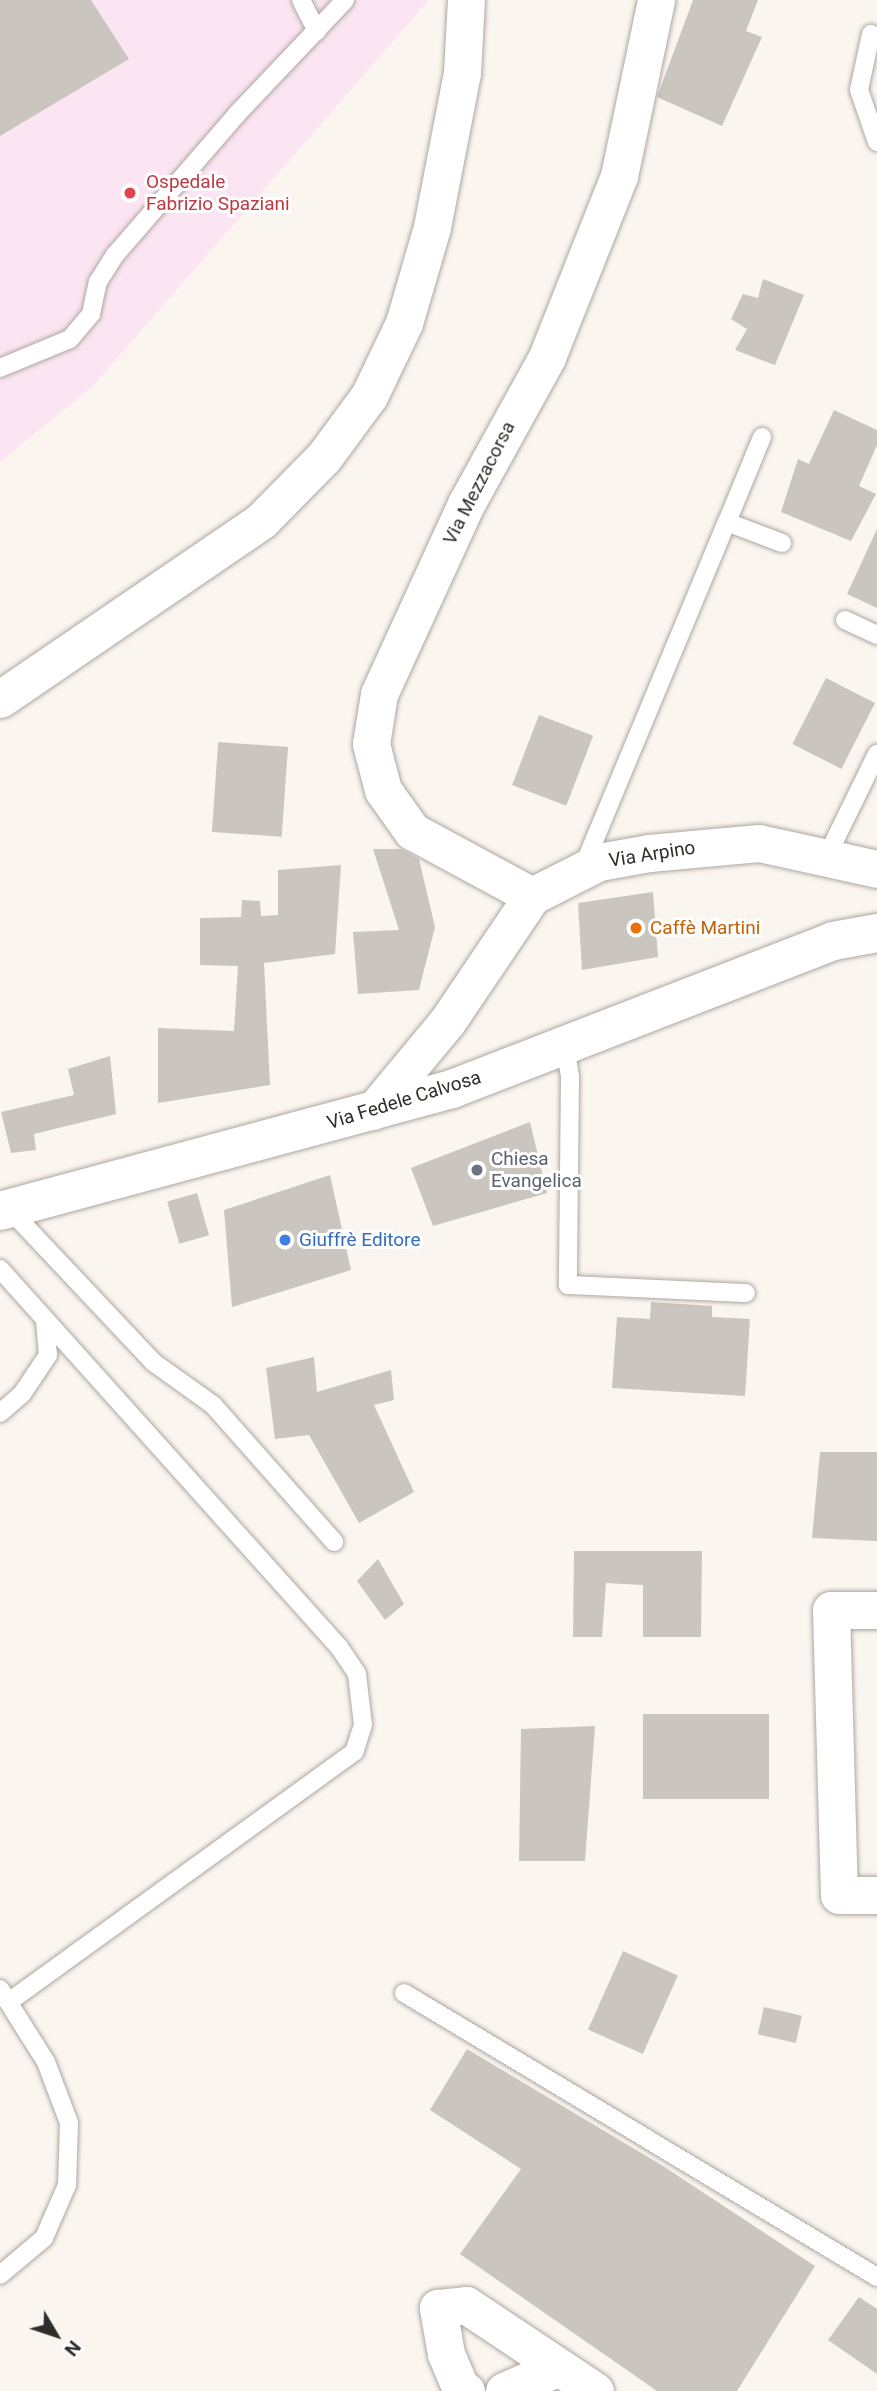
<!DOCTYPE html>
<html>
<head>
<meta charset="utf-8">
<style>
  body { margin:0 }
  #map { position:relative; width:877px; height:2391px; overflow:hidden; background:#fbf5ef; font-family:Roboto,sans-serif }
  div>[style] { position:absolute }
  .medical>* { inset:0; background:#fce5f2 }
  .building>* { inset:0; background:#cbc5bf; transform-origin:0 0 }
  .roads { filter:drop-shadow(0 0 2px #ada7a1) drop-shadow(0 0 2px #ada7a1) }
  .lane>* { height:18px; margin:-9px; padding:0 9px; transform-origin:9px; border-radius:9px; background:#fff }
  .street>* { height:37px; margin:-18.5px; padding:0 18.5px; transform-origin:18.5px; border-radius:18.5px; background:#fff }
  .secondary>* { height:38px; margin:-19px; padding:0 19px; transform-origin:19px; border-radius:19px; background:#fff }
  .dots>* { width:19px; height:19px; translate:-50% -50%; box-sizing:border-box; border:4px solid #fff; border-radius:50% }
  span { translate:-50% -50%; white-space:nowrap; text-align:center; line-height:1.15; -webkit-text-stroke:6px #fff; paint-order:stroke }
  .health-label { font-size:19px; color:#be3a42 }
  .left { translate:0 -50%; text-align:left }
  .street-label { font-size:19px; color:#302e2b }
  .food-label { font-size:19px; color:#c56008 }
  .worship-label { font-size:19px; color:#5b616d }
  .shop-label { font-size:19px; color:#366cbe }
  .north { position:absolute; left:21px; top:2300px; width:70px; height:70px; -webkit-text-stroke:5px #fff; paint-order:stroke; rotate:129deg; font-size:19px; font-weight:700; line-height:28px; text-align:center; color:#302e2b }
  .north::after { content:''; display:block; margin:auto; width:24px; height:32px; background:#302e2b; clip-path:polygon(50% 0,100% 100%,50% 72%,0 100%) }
</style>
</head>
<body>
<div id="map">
  <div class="medical">
    <i style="clip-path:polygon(0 0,429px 0,93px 386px,0 462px)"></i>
  </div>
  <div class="building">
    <i style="clip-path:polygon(0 0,91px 0,129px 59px,0 136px)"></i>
    <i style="clip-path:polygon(693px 0,758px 0,746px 31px,762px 37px,722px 126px,657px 97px)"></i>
    <i style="clip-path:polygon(763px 279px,804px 295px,775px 365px,735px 350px,747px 329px,731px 319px,743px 294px,758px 298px)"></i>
    <i style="clip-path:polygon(834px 410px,877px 430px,877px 445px,859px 486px,876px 494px,851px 541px,781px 512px,798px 459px,809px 464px)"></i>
    <i style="clip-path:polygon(877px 529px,877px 608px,847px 594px)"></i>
    <i style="left:826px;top:678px;width:55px;height:74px;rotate:27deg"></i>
    <i style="left:539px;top:715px;width:58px;height:75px;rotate:21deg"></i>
    <i style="left:288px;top:747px;width:90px;height:70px;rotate:94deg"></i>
    <i style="clip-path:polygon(373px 849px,401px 849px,419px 859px,435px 927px,419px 990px,358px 994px,353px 932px,399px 930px)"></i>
    <i style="clip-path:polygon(341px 865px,335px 954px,264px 963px,270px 1085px,158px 1103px,158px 1028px,234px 1031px,238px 966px,200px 965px,200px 918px,241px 917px,242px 900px,260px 901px,261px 916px,278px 915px,278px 870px)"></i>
    <i style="clip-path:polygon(653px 892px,658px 957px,582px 970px,578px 903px)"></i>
    <i style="clip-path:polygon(110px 1056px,116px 1114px,34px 1134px,36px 1150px,11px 1153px,1px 1112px,74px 1095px,68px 1069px)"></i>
    <i style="clip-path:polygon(530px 1122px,547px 1193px,433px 1226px,411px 1168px)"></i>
    <i style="clip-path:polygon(330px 1175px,351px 1270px,232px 1307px,224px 1210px)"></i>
    <i style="left:197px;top:1193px;width:44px;height:31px;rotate:74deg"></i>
    <i style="clip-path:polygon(651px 1302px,712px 1306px,712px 1317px,750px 1319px,745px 1396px,612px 1388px,617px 1317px,650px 1319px)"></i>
    <i style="clip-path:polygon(314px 1357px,317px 1392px,391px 1370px,394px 1400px,374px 1405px,414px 1492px,359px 1523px,309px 1435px,275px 1439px,266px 1368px)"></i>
    <i style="clip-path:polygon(820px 1452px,877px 1452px,877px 1541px,812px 1538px)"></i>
    <i style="clip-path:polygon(574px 1551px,702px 1551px,701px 1637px,643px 1637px,643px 1585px,606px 1583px,602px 1637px,573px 1637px)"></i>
    <i style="clip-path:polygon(378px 1559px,404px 1604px,385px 1620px,357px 1581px)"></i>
    <i style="left:643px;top:1714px;width:126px;height:85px"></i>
    <i style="clip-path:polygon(595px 1726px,585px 1861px,519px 1861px,521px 1729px)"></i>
    <i style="left:623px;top:1951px;width:60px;height:86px;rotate:24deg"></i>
    <i style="left:764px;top:2007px;width:39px;height:28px;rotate:13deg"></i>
    <i style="clip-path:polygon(467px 2049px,663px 2166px,815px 2266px,737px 2391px,657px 2391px,460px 2254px,521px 2169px,430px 2110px)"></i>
    <i style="clip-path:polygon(859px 2297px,877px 2309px,877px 2374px,828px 2340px)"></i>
  </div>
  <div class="roads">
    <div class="lane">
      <i style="left:301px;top:0;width:35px;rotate:63deg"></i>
      <i style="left:871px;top:34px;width:57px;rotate:102.1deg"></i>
      <i style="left:859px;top:90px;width:55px;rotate:70.9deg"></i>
      <i style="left:0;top:368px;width:76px;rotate:-22.5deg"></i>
      <i style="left:70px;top:339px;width:33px;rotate:-50deg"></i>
      <i style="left:91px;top:314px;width:33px;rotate:-78deg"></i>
      <i style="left:98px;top:282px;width:32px;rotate:-58deg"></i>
      <i style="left:115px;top:255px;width:186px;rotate:-49.1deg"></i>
      <i style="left:237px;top:114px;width:157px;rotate:-46.5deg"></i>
      <i style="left:727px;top:522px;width:92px;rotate:-67.6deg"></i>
      <i style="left:845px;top:620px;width:35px;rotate:25deg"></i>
      <i style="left:826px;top:858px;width:116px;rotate:-63.9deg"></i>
      <i style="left:584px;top:865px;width:372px;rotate:-67.4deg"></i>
      <i style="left:727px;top:522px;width:59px;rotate:20.9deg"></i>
      <i style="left:565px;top:1045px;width:33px;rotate:81deg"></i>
      <i style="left:570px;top:1078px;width:207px;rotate:90.6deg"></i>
      <i style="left:568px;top:1285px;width:178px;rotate:2.6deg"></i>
      <i style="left:9px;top:1209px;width:210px;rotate:46.7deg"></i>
      <i style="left:153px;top:1362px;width:74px;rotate:35.6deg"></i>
      <i style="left:213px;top:1405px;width:183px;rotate:48.5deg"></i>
      <i style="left:0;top:1269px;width:508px;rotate:48.11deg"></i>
      <i style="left:339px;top:1647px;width:32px;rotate:56deg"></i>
      <i style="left:357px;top:1674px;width:51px;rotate:83.3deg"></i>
      <i style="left:363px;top:1725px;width:28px;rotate:108deg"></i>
      <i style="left:354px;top:1752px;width:425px;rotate:144.1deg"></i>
      <i style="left:0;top:1413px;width:29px;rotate:-41deg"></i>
      <i style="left:22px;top:1394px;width:47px;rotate:-56.3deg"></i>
      <i style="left:48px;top:1355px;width:33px;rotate:-95deg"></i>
      <i style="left:0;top:1989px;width:86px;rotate:57.8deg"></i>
      <i style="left:46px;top:2062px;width:65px;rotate:69.3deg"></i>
      <i style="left:69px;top:2123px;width:62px;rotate:91.8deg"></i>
      <i style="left:67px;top:2185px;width:58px;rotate:113.5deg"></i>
      <i style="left:44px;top:2238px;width:57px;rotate:139.9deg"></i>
      <i style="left:404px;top:1993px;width:552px;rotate:30.98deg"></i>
    </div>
    <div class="street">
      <i style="left:0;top:699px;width:317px;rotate:-34.3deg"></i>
      <i style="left:262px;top:520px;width:88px;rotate:-45.5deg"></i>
      <i style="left:324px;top:457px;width:76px;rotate:-53.6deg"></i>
      <i style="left:369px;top:396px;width:81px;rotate:-64.4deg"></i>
      <i style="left:404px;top:323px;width:100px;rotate:-73.7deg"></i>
      <i style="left:432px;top:227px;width:157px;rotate:-79deg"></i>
      <i style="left:462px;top:73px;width:73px;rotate:-86.9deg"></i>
      <i style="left:532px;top:896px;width:136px;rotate:-151.6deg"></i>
      <i style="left:412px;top:831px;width:50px;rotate:-125.3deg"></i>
      <i style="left:383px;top:790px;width:48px;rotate:-104.6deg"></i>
      <i style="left:371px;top:744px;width:51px;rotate:-80.9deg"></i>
      <i style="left:379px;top:694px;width:209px;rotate:-65.4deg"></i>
      <i style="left:466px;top:504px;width:168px;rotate:-61.1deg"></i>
      <i style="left:547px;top:357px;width:195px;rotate:-68.3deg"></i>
      <i style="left:619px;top:176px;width:180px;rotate:-78.1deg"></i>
      <i style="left:373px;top:1111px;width:116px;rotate:-50.3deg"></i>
      <i style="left:447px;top:1022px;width:152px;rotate:-56deg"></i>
      <i style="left:532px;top:896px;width:75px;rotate:-26.9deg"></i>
      <i style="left:599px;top:862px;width:51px;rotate:-10.2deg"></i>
      <i style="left:649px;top:853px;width:110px;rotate:-5.2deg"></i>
      <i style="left:759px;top:843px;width:121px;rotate:12.4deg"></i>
      <i style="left:877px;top:1610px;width:46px;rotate:180deg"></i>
      <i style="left:831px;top:1610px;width:285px;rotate:88.4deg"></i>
      <i style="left:839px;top:1895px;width:38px"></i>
      <i style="left:466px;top:2391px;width:7px;rotate:-146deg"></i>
      <i style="left:460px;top:2387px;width:36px;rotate:-113deg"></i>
      <i style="left:446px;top:2354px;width:47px;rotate:-99.9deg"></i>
      <i style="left:438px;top:2308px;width:28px;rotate:-6deg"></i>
      <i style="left:466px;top:2305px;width:155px;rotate:33.7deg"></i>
      <i style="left:504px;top:2391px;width:60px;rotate:-23.6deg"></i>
    </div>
    <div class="secondary">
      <i style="left:0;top:1211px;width:468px;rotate:-15.1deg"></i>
      <i style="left:452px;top:1089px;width:409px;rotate:-21.2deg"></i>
      <i style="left:833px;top:941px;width:45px;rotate:-10.3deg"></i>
    </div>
  </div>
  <div class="dots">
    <i style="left:130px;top:193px;background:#e0444e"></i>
    <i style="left:636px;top:928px;background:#e8710a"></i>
    <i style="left:477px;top:1170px;background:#6b7280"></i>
    <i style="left:285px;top:1240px;background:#3f7fe0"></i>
  </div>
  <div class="health-label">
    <span class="left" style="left:146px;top:193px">Ospedale<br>Fabrizio Spaziani</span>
  </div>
  <div class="street-label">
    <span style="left:479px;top:483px;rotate:-63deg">Via Mezzacorsa</span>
    <span style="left:652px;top:854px;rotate:-9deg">Via Arpino</span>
    <span style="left:404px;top:1100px;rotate:-17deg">Via Fedele Calvosa</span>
  </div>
  <div class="food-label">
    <span class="left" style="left:650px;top:928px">Caffè Martini</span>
  </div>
  <div class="worship-label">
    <span class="left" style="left:491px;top:1170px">Chiesa<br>Evangelica</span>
  </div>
  <div class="shop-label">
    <span class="left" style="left:299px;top:1240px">Giuffrè Editore</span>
  </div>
  <div class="north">N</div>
</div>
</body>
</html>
